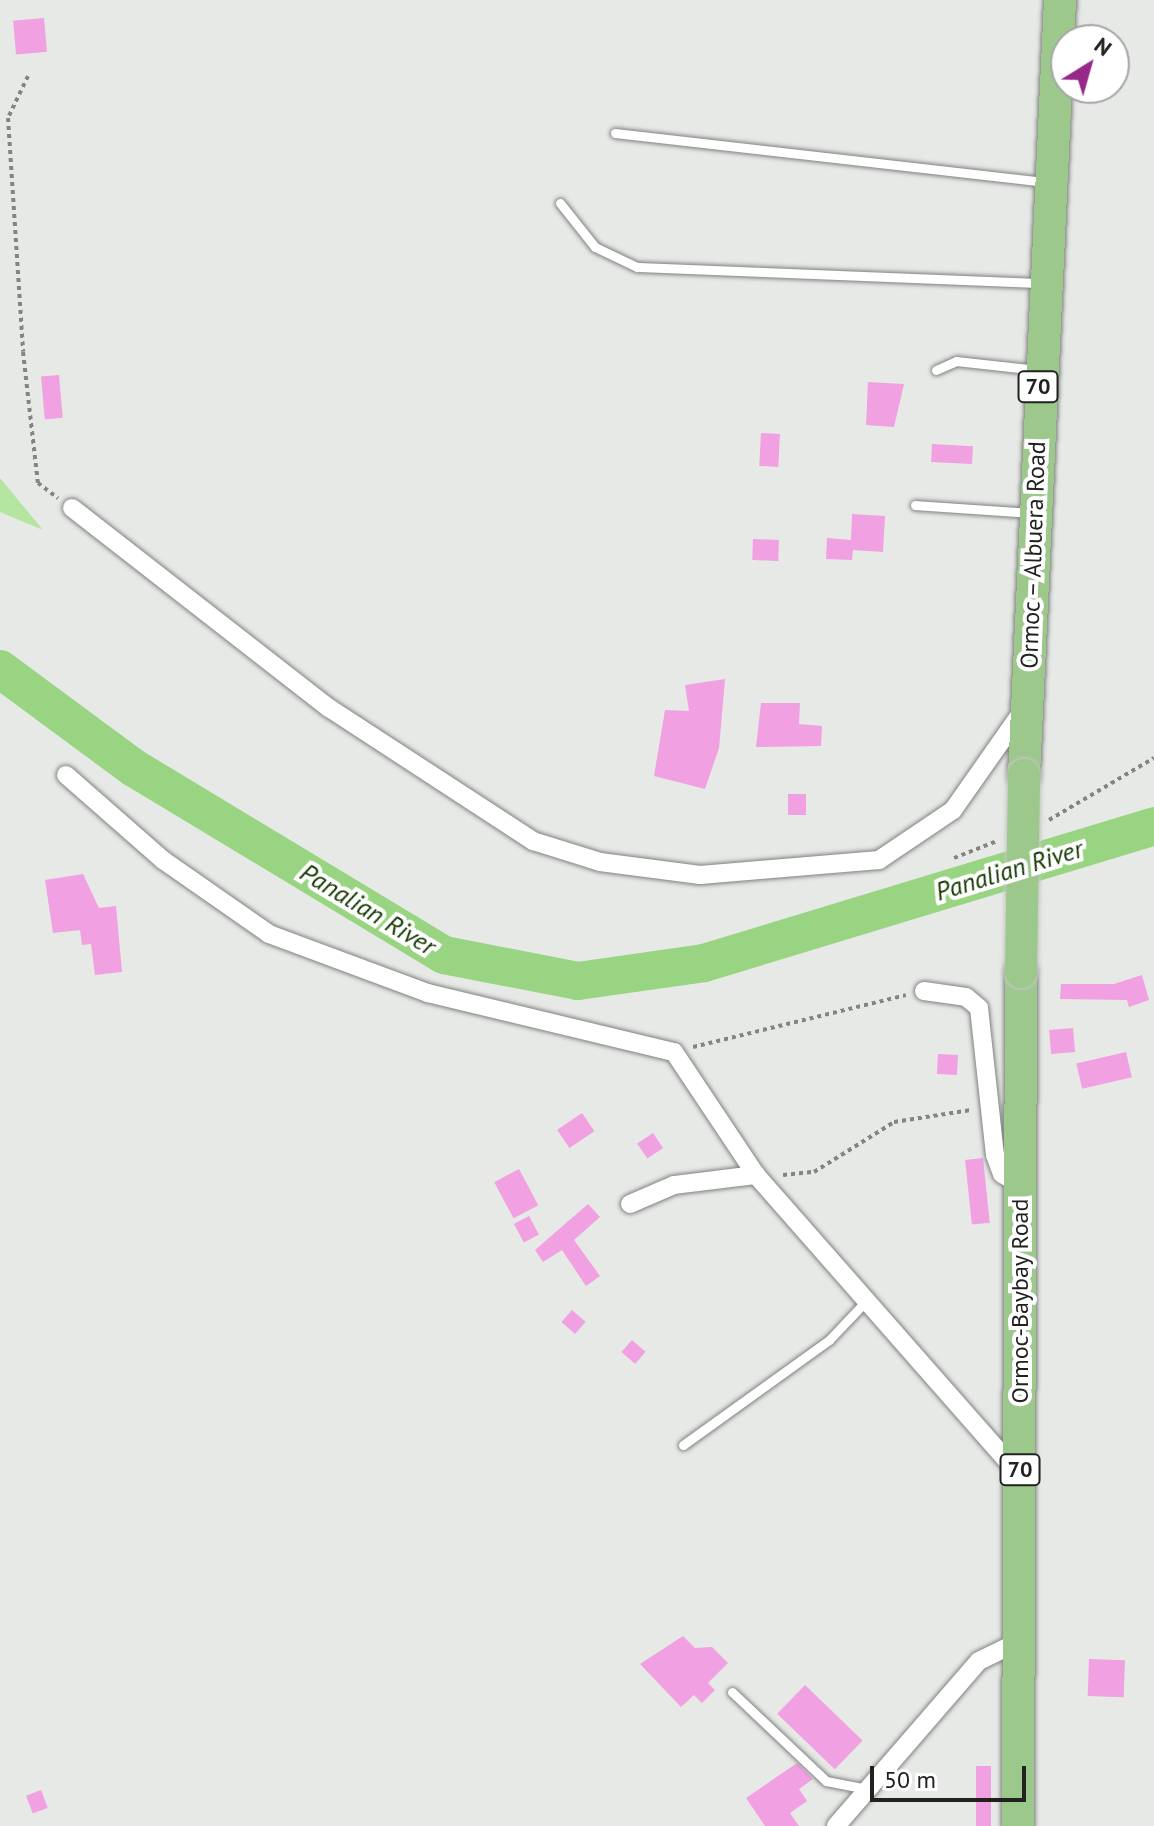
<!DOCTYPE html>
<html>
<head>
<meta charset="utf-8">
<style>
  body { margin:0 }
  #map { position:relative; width:1154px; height:1826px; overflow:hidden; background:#e6e9e6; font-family:"PT Sans",sans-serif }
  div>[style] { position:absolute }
  .green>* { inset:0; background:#b4e6a2 }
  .river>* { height:38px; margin:-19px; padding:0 19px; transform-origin:19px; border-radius:19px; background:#98d481 }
  .building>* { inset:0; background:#f1a0e2; transform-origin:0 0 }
  .path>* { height:4px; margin-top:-2px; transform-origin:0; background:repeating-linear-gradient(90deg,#838583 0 4px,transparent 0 8px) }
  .roads { filter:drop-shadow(0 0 2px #808280) drop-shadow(0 0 2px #808280) }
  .service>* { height:9px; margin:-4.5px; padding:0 4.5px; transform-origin:4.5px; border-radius:4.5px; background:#fff }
  .minor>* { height:18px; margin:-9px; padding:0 9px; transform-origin:9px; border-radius:9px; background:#fff }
  .trunk>* { height:32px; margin:-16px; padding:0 16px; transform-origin:16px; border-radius:16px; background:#9cc88c }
  .bridges { filter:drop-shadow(0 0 2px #c5c5c5) drop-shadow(0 0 2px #c5c5c5) }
  .trunk-bridge>* { height:32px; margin:-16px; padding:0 16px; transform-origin:16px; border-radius:16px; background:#9cc88c }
  span { translate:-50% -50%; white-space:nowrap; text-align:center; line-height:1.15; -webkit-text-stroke:8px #fff; paint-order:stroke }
  .shield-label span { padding:2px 6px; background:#fff; border:2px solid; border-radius:6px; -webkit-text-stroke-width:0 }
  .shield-label { font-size:22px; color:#212120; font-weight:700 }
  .street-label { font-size:24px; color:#212120 }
  .water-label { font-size:26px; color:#133800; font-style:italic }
  .north { position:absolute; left:1050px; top:24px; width:80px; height:80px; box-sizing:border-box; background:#fff; border:2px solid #a6a6a6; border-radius:50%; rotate:37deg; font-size:22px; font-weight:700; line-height:32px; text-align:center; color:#212120 }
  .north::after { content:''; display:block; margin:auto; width:28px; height:36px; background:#972989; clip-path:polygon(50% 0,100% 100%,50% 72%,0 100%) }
  .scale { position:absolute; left:870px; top:1766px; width:156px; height:36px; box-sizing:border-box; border:4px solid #212120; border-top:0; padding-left:10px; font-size:24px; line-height:28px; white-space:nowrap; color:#212120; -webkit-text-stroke:6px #fff; paint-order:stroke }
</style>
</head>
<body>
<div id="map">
  <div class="green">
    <i style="clip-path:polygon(0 478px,43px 530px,0 512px)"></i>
  </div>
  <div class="river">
    <i style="left:0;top:669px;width:167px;rotate:36.5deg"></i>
    <i style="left:134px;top:768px;width:362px;rotate:31.1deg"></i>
    <i style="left:444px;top:955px;width:136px;rotate:11deg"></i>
    <i style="left:578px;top:981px;width:127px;rotate:-8.1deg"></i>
    <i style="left:704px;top:963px;width:470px;rotate:-16.9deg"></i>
  </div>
  <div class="building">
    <i style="left:44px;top:18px;width:34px;height:31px;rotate:85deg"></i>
    <i style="left:59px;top:375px;width:43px;height:18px;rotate:85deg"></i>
    <i style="clip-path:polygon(868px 382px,904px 384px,894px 427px,866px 425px)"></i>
    <i style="left:761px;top:433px;width:19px;height:33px;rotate:3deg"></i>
    <i style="left:932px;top:444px;width:41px;height:18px;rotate:3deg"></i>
    <i style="clip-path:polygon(852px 514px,885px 516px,883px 552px,853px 550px,852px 560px,826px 559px,827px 538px,851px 540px)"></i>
    <i style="left:753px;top:539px;width:26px;height:21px;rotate:2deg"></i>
    <i style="clip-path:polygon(725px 679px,719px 748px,705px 789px,654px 776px,665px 710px,689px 711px,685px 685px)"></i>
    <i style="clip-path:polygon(761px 703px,800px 703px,799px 724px,822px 726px,821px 746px,756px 747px)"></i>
    <i style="left:788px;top:794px;width:18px;height:21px"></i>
    <i style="clip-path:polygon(83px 874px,99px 908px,116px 906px,122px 972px,95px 975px,91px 944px,82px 945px,80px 930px,53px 933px,45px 880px)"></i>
    <i style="clip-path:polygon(1142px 975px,1149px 1000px,1129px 1007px,1127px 1000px,1060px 999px,1061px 984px,1114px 984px)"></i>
    <i style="left:1073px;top:1028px;width:24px;height:24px;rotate:85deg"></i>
    <i style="left:1126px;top:1052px;width:26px;height:51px;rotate:77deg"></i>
    <i style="left:938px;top:1054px;width:20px;height:20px;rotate:3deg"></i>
    <i style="left:582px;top:1113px;width:22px;height:30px;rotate:56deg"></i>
    <i style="left:653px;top:1133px;width:18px;height:19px;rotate:56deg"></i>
    <i style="left:983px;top:1158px;width:65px;height:18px;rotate:84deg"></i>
    <i style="left:519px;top:1169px;width:41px;height:28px;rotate:62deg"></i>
    <i style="clip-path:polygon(588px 1204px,600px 1217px,574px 1240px,600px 1276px,586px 1286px,562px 1250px,543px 1262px,535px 1250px)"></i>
    <i style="left:529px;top:1216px;width:21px;height:17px;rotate:62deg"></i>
    <i style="left:572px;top:1310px;width:18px;height:16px;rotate:41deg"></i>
    <i style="left:632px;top:1340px;width:18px;height:16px;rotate:41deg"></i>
    <i style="clip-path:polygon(683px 1636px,695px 1648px,712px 1647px,728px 1663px,708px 1683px,715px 1690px,702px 1703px,694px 1695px,681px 1707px,640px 1664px)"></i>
    <i style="left:1089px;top:1659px;width:36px;height:37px;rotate:2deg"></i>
    <i style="left:805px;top:1685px;width:80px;height:40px;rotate:44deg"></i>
    <i style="clip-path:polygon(797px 1763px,813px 1779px,799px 1789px,807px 1801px,790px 1813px,799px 1826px,765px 1826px,746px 1798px)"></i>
    <i style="left:976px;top:1766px;width:15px;height:60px"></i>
    <i style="left:41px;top:1790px;width:19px;height:16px;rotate:69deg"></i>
  </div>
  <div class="path">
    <i style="left:28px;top:76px;width:47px;rotate:115.5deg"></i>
    <i style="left:8px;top:118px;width:234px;rotate:86.3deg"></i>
    <i style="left:23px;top:352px;width:132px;rotate:83.5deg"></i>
    <i style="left:38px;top:483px;width:25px;rotate:37deg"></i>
    <i style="left:1049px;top:820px;width:122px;rotate:-30.6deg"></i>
    <i style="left:954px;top:858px;width:46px;rotate:-21.6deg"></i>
    <i style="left:693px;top:1047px;width:219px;rotate:-13.7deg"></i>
    <i style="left:783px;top:1175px;width:31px;rotate:-6deg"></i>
    <i style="left:814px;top:1172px;width:94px;rotate:-32deg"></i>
    <i style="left:894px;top:1122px;width:78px;rotate:-8.9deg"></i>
  </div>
  <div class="roads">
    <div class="service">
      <i style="left:615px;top:133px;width:434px;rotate:6.5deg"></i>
      <i style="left:560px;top:203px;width:56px;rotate:51.5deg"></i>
      <i style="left:595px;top:247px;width:47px;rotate:25.5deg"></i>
      <i style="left:637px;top:267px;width:403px;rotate:2.3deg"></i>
      <i style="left:936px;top:370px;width:22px;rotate:-24deg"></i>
      <i style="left:956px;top:361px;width:82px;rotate:6.3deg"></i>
      <i style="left:915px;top:505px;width:116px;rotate:3.9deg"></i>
      <i style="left:683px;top:1445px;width:180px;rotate:-35.7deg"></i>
      <i style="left:829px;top:1340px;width:55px;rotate:-46.5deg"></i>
      <i style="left:732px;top:1692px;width:129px;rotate:43.4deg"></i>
      <i style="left:826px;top:1781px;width:42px;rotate:11deg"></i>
    </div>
    <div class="minor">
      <i style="left:72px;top:508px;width:326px;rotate:37.9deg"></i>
      <i style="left:329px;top:708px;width:244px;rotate:33.1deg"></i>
      <i style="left:533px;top:841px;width:70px;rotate:17.4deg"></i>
      <i style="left:600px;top:862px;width:101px;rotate:7.4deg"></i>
      <i style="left:700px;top:875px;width:180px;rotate:-4.8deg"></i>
      <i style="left:879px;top:860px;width:89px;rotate:-34deg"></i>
      <i style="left:953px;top:810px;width:123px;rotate:-54.9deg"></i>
      <i style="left:66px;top:775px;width:129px;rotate:41.2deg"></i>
      <i style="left:163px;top:860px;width:129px;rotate:34.9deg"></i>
      <i style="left:269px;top:934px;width:170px;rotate:20.4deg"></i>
      <i style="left:428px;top:993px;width:253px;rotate:13.5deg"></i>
      <i style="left:674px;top:1052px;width:148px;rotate:56.3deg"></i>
      <i style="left:756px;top:1175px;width:400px;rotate:48.7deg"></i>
      <i style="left:924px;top:991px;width:42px;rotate:8.1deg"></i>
      <i style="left:966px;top:997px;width:17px;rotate:40deg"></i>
      <i style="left:979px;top:1008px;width:148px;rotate:83.8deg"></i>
      <i style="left:995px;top:1155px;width:20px;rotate:70deg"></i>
      <i style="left:1002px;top:1174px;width:20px;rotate:30deg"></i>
      <i style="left:630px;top:1204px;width:48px;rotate:-23.4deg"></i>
      <i style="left:674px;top:1185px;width:83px;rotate:-7deg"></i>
      <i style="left:836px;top:1826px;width:218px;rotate:-49.1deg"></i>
      <i style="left:979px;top:1661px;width:48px;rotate:-26deg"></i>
    </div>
    <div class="trunk">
      <i style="left:1024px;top:775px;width:776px;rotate:-87.34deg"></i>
      <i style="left:1018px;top:1826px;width:854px;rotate:-89.8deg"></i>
    </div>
  </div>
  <div class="bridges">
    <div class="trunk-bridge">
      <i style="left:1021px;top:972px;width:197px;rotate:-89.1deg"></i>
    </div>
  </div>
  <div class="shield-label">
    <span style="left:1038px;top:387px">70</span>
    <span style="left:1020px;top:1470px">70</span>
  </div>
  <div class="street-label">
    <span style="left:1033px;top:555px;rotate:-88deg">Ormoc – Albuera Road</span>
    <span style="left:1020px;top:1301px;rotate:-90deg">Ormoc-Baybay Road</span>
  </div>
  <div class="water-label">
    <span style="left:1009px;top:870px;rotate:-17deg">Panalian River</span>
    <span style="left:368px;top:909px;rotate:31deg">Panalian River</span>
  </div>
  <div class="north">N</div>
  <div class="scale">50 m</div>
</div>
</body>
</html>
